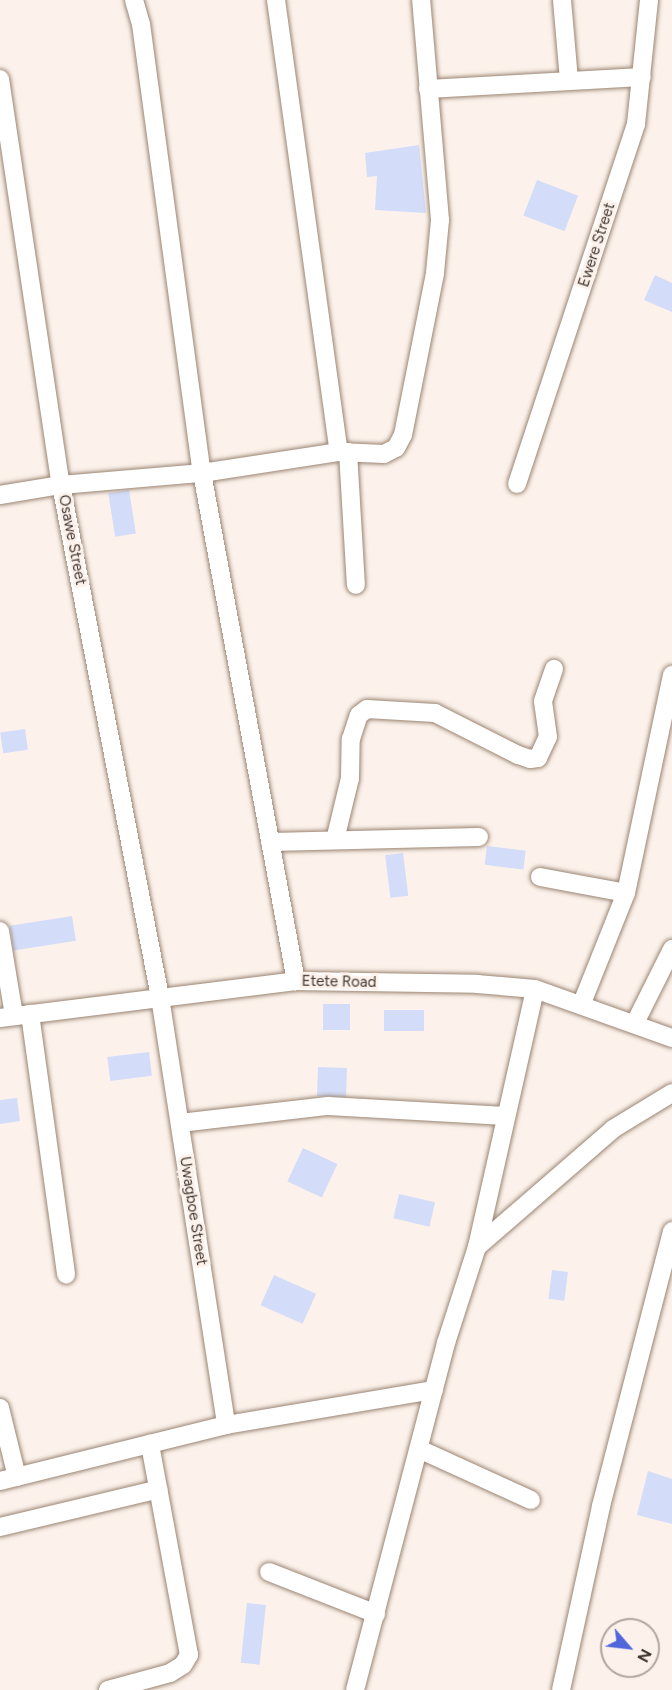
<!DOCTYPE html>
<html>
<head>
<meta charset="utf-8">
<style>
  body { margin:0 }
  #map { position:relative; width:672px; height:1690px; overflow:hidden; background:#fcf2eb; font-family:Figtree,sans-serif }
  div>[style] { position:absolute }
  .building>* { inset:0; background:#d3dcf9; transform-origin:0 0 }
  .roads { filter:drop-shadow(0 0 2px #9a8573) drop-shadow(0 0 2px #9a8573) }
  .minor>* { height:18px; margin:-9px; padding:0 9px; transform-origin:9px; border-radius:9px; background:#fff }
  span { translate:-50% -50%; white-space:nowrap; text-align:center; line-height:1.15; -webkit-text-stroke:6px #fcf2eb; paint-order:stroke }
  .street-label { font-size:15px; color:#3f362f }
  .north { position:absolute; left:600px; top:1618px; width:60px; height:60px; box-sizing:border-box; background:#fcf2eb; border:2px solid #b0a7a0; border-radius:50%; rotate:118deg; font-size:16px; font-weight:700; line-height:24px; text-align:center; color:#3f362f }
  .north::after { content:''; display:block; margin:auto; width:21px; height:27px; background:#5067dc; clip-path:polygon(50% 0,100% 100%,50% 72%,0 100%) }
</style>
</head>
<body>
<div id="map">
  <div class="building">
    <i style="clip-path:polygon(419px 145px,426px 213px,375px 210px,377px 176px,367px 177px,365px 153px)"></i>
    <i style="left:537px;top:180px;width:44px;height:38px;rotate:21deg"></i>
    <i style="clip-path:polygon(655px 275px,672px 283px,672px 312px,644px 300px)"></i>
    <i style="left:129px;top:490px;width:44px;height:21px;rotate:81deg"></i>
    <i style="left:25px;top:729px;width:21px;height:25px;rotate:82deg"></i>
    <i style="left:487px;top:846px;width:39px;height:19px;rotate:7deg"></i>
    <i style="left:403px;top:853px;width:43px;height:18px;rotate:83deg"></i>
    <i style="left:72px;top:916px;width:25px;height:63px;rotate:81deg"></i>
    <i style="left:323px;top:1004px;width:27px;height:26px"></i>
    <i style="left:424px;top:1010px;width:21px;height:40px;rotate:90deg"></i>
    <i style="left:149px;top:1052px;width:24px;height:42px;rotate:83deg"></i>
    <i style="left:318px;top:1067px;width:29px;height:29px;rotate:2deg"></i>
    <i style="clip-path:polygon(17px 1098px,20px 1121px,0 1124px,0 1100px)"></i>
    <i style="left:303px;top:1148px;width:38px;height:37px;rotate:25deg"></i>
    <i style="left:399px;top:1194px;width:37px;height:25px;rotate:13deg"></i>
    <i style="left:552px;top:1270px;width:16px;height:29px;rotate:7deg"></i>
    <i style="left:274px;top:1275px;width:46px;height:33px;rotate:24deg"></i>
    <i style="clip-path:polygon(648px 1471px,672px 1479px,672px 1524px,637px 1515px)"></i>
    <i style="left:247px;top:1603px;width:19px;height:60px;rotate:6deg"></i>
  </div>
  <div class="roads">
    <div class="minor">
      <i style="left:134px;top:0;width:25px;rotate:74deg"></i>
      <i style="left:141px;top:24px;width:453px;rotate:82.3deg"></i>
      <i style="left:202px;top:473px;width:517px;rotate:79.52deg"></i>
      <i style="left:276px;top:0;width:456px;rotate:82.1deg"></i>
      <i style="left:562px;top:0;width:80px;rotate:85deg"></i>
      <i style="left:0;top:79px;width:411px;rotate:81.5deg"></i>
      <i style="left:61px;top:485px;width:521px;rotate:79.06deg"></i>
      <i style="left:160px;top:997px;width:433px;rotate:81.2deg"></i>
      <i style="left:428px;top:89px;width:214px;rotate:-3.2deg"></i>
      <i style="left:348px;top:452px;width:133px;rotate:86.6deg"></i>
      <i style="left:517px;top:484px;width:379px;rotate:-71.7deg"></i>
      <i style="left:636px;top:124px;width:125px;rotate:-84deg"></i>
      <i style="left:0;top:495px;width:62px;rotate:-9.3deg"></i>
      <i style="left:61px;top:485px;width:142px;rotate:-4.9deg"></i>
      <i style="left:202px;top:473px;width:139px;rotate:-8.7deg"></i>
      <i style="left:339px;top:452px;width:45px;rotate:2.5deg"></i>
      <i style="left:384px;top:454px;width:13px;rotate:-27deg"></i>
      <i style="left:396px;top:448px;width:15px;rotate:-62deg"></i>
      <i style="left:403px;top:435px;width:165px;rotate:-78.8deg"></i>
      <i style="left:435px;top:273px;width:53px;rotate:-84.6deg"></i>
      <i style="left:440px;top:220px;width:221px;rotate:-94.9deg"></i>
      <i style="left:335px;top:840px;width:64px;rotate:-76.4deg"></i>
      <i style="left:350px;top:778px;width:39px;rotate:-89deg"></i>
      <i style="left:351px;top:739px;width:25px;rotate:-72deg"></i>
      <i style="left:359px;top:715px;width:10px;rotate:-37deg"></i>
      <i style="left:367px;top:709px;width:68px;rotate:3.4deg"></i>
      <i style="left:435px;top:713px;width:93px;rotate:26.8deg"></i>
      <i style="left:518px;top:755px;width:13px;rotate:18deg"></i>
      <i style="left:530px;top:759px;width:8px;rotate:-7deg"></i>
      <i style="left:538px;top:758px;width:23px;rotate:-65deg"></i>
      <i style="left:548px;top:737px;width:36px;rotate:-98deg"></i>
      <i style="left:543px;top:701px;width:34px;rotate:-71deg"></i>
      <i style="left:270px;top:842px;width:209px;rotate:-1.4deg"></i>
      <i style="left:540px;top:877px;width:87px;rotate:10.5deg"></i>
      <i style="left:0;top:931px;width:86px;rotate:80.6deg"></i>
      <i style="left:582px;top:1003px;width:118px;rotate:-68.2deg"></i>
      <i style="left:626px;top:893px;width:223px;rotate:-78.1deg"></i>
      <i style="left:30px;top:1014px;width:263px;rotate:82.1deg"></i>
      <i style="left:0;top:1018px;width:298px;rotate:-7.1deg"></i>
      <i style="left:296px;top:981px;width:181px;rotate:0.9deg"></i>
      <i style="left:477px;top:984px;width:58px;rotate:4.9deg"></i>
      <i style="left:535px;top:989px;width:145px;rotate:19.7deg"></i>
      <i style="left:635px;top:1023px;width:83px;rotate:-63.4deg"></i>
      <i style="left:180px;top:1123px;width:149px;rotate:-6.6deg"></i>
      <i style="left:328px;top:1106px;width:178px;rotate:3.2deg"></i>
      <i style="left:477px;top:1247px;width:180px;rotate:-40.9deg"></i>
      <i style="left:613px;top:1129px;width:69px;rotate:-31.4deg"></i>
      <i style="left:0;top:1408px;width:71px;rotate:76.2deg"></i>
      <i style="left:419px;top:1449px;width:123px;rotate:24.5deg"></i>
      <i style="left:0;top:1481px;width:233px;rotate:-13.9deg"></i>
      <i style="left:226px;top:1425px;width:211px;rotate:-9.6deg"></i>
      <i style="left:0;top:1527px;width:163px;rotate:-13.4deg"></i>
      <i style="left:269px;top:1572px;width:115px;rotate:21.4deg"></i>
      <i style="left:108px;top:1690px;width:64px;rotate:-15.3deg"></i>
      <i style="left:170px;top:1673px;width:15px;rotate:-32deg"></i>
      <i style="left:183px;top:1665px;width:12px;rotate:-59deg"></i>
      <i style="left:189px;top:1655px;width:215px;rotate:-100.5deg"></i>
      <i style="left:355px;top:1690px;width:359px;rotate:-75.3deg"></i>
      <i style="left:446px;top:1343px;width:101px;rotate:-72.1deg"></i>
      <i style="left:477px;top:1247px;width:264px;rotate:-77.3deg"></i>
      <i style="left:561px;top:1690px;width:188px;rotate:-77.7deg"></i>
      <i style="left:601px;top:1506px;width:284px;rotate:-75.5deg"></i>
    </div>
  </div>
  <div class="street-label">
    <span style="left:597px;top:245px;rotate:-72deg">Ewere Street</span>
    <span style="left:72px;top:540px;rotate:79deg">Osawe Street</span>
    <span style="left:339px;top:982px;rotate:1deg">Etete Road</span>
    <span style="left:193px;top:1211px;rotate:81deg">Uwagboe Street</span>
  </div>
  <div class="north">N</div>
</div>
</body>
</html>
